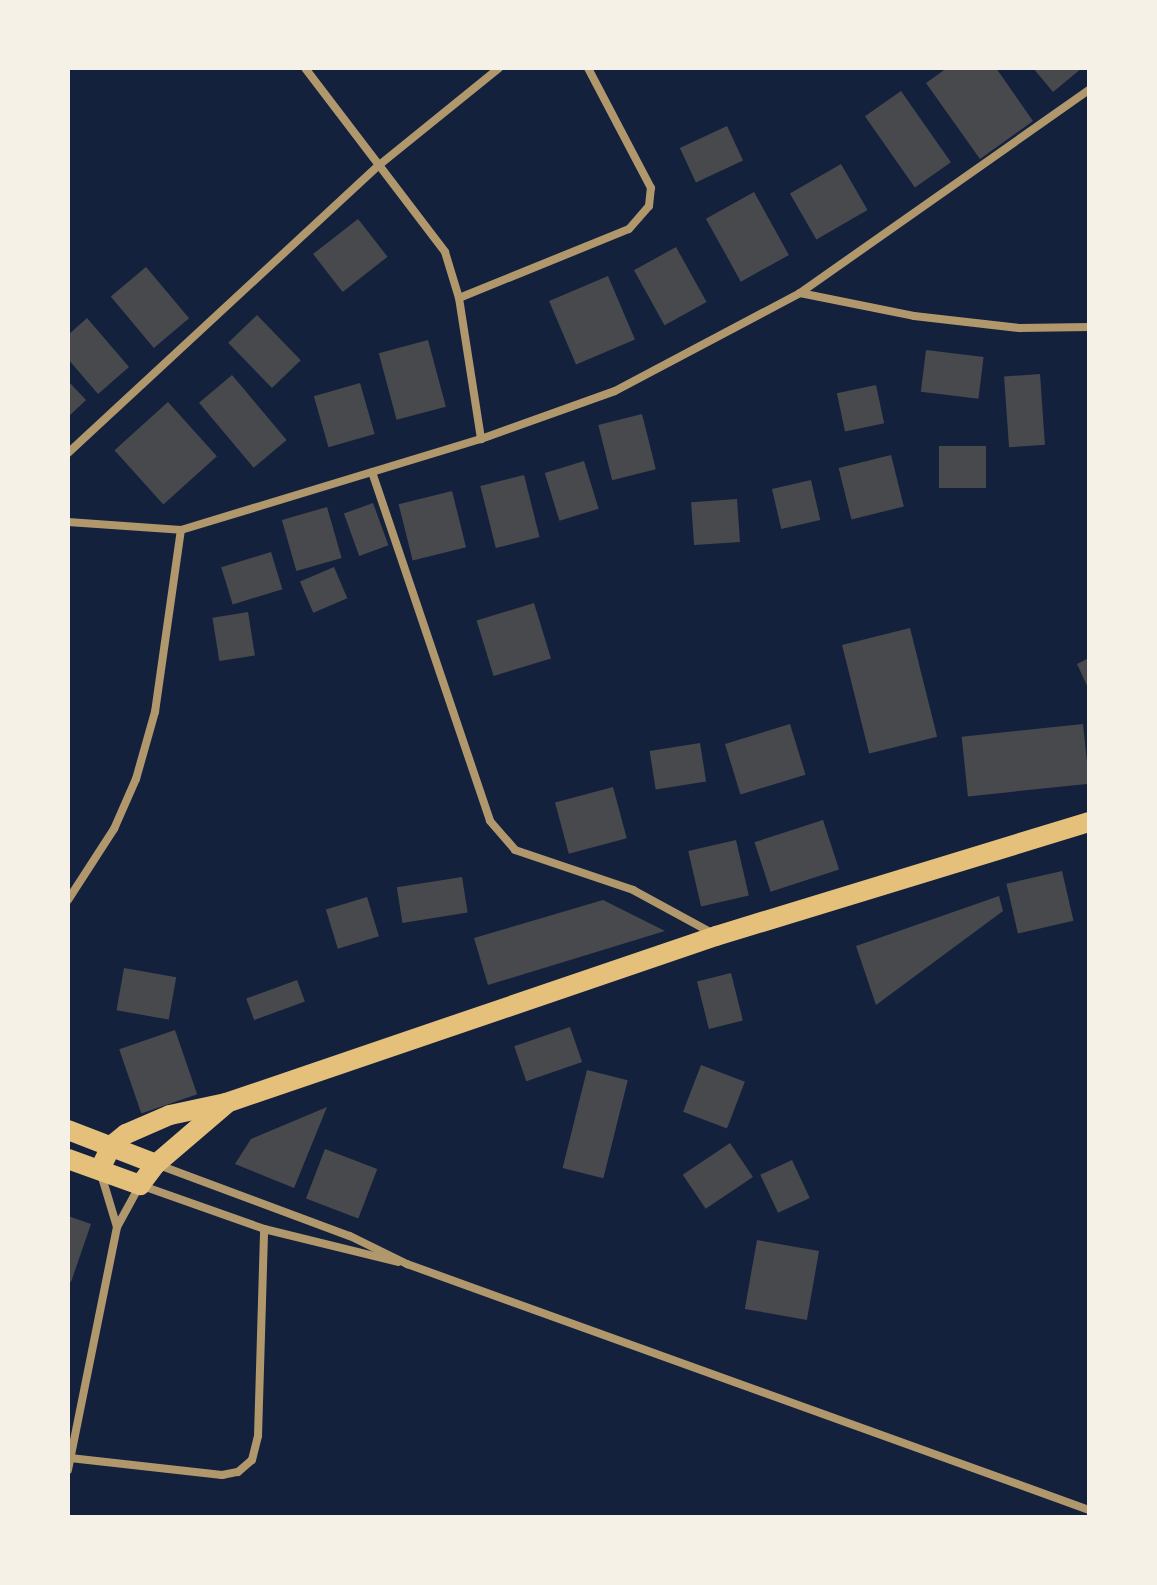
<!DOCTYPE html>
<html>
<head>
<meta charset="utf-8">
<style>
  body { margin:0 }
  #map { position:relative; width:1157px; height:1585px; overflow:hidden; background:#14213d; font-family:Quicksand,sans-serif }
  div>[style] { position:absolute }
  .building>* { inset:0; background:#48494c; transform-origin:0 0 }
  .minor>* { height:8px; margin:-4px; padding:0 4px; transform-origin:4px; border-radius:4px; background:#b1986c }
  .primary>* { height:20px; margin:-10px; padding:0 10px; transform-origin:10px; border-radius:10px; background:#e5c07b }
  span { translate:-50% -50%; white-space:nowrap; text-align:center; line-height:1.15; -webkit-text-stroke:6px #f6f1e7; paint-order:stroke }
  .frame { position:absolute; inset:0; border:70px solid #f6f1e7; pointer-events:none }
</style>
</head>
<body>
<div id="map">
  <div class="building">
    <i style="clip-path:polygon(947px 68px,996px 68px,1033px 121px,980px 159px,926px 83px)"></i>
    <i style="clip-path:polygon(1033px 68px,1082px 68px,1053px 92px)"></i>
    <i style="left:901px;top:91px;width:87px;height:44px;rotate:55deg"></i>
    <i style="left:727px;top:126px;width:38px;height:52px;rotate:65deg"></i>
    <i style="left:841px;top:164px;width:53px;height:59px;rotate:60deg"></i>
    <i style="left:754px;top:192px;width:72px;height:55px;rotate:61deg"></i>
    <i style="left:358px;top:219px;width:48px;height:57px;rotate:52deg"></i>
    <i style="left:676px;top:247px;width:63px;height:48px;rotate:61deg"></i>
    <i style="left:146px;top:267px;width:67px;height:46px;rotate:50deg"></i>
    <i style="left:608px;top:276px;width:69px;height:64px;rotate:67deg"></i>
    <i style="left:257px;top:315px;width:63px;height:40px;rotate:46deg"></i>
    <i style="clip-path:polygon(87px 318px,129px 367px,98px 394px,68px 359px,68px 335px)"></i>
    <i style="left:428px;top:340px;width:69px;height:51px;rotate:75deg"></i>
    <i style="left:926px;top:350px;width:58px;height:42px;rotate:7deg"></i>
    <i style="left:1040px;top:374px;width:71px;height:36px;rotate:86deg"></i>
    <i style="left:232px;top:375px;width:85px;height:43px;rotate:50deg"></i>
    <i style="clip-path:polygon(68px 381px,86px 400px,68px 417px)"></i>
    <i style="left:360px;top:383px;width:53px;height:48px;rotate:74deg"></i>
    <i style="left:876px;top:385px;width:39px;height:40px;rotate:78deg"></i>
    <i style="left:168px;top:402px;width:73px;height:72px;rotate:48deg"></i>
    <i style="left:642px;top:414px;width:57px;height:45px;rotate:76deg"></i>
    <i style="left:939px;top:446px;width:47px;height:42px"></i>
    <i style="left:891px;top:455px;width:53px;height:54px;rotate:76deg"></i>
    <i style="left:584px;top:461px;width:50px;height:41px;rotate:73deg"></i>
    <i style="left:524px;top:475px;width:64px;height:45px;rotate:76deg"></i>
    <i style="left:811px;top:480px;width:41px;height:40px;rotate:77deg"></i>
    <i style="left:452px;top:491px;width:58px;height:55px;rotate:76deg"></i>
    <i style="left:737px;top:499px;width:43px;height:46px;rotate:86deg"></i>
    <i style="left:373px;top:503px;width:45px;height:31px;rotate:70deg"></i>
    <i style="left:327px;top:507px;width:53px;height:47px;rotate:74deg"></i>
    <i style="left:271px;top:552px;width:39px;height:52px;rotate:73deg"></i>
    <i style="left:334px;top:567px;width:34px;height:37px;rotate:67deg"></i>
    <i style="left:534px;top:603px;width:58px;height:60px;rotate:73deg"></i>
    <i style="left:248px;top:612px;width:44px;height:36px;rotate:81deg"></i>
    <i style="left:910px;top:628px;width:112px;height:70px;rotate:76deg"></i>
    <i style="clip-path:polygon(1089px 658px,1089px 690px,1077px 664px)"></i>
    <i style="left:790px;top:724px;width:53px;height:68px;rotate:73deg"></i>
    <i style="left:1083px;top:724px;width:60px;height:122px;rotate:84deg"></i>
    <i style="left:700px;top:743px;width:39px;height:51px;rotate:81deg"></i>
    <i style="left:613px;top:787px;width:53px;height:60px;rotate:75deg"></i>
    <i style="left:823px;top:820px;width:52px;height:72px;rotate:72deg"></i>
    <i style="left:736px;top:840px;width:57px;height:49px;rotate:77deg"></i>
    <i style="left:1062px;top:871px;width:51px;height:57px;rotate:77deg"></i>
    <i style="left:462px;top:877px;width:36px;height:66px;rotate:81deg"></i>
    <i style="clip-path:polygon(999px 896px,1003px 911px,876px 1005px,856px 946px)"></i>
    <i style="left:367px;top:897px;width:41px;height:43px;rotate:73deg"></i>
    <i style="clip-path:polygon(603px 900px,665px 931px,488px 985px,474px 938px)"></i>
    <i style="left:124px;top:968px;width:53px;height:43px;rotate:10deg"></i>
    <i style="left:731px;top:973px;width:49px;height:35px;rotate:76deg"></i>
    <i style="left:297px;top:980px;width:23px;height:54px;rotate:70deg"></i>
    <i style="left:570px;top:1027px;width:37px;height:59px;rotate:71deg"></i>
    <i style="left:175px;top:1030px;width:68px;height:59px;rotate:71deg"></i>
    <i style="left:701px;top:1065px;width:47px;height:50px;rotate:21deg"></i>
    <i style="left:587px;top:1070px;width:42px;height:101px;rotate:14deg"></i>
    <i style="clip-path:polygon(327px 1107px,294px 1188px,235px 1164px,251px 1139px)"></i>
    <i style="left:730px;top:1143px;width:41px;height:57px;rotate:56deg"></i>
    <i style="left:325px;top:1149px;width:56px;height:53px;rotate:21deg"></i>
    <i style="left:792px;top:1160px;width:42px;height:35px;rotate:65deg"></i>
    <i style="clip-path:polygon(68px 1216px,91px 1224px,71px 1282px,68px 1281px)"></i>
    <i style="left:757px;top:1240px;width:63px;height:70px;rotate:10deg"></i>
  </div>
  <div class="minor">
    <i style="left:305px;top:68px;width:231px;rotate:52.7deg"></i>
    <i style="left:445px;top:252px;width:48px;rotate:73.1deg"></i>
    <i style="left:459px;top:298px;width:143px;rotate:81.1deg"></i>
    <i style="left:800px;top:293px;width:116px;rotate:11.4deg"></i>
    <i style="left:914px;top:316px;width:107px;rotate:6.5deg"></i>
    <i style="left:1020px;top:328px;width:69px;rotate:-0.8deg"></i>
    <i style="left:459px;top:298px;width:183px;rotate:-22.1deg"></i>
    <i style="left:629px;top:229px;width:30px;rotate:-49deg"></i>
    <i style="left:649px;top:206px;width:18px;rotate:-84deg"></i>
    <i style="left:651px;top:188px;width:136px;rotate:-117.7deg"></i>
    <i style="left:68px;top:453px;width:422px;rotate:-42.8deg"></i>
    <i style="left:378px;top:166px;width:156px;rotate:-39deg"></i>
    <i style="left:372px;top:472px;width:368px;rotate:71.3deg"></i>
    <i style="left:490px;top:821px;width:38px;rotate:49deg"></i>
    <i style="left:515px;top:850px;width:125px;rotate:18.7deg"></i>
    <i style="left:633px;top:890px;width:90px;rotate:28.6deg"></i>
    <i style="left:68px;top:522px;width:113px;rotate:4deg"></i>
    <i style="left:181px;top:530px;width:313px;rotate:-16.9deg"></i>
    <i style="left:481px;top:439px;width:142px;rotate:-19.7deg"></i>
    <i style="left:615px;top:391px;width:209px;rotate:-27.9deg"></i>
    <i style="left:800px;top:293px;width:353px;rotate:-35.1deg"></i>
    <i style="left:68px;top:900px;width:85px;rotate:-57.1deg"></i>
    <i style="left:114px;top:829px;width:55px;rotate:-66.3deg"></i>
    <i style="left:136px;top:779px;width:70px;rotate:-74.2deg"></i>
    <i style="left:155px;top:712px;width:184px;rotate:-81.9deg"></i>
    <i style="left:156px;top:1164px;width:207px;rotate:20.4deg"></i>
    <i style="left:350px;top:1236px;width:64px;rotate:26.2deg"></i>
    <i style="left:407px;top:1264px;width:725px;rotate:19.83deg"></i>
    <i style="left:101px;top:1174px;width:55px;rotate:73.2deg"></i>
    <i style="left:70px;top:1458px;width:153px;rotate:6.4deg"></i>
    <i style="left:222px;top:1475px;width:16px;rotate:-11deg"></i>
    <i style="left:238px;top:1472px;width:18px;rotate:-41deg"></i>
    <i style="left:252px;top:1460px;width:25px;rotate:-76deg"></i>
    <i style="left:258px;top:1436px;width:207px;rotate:-88.3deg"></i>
    <i style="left:68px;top:1470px;width:248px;rotate:-78.6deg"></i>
    <i style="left:117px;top:1227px;width:48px;rotate:-61.3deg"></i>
    <i style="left:140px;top:1185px;width:132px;rotate:19.5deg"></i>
    <i style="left:264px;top:1229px;width:138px;rotate:13.8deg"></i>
  </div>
  <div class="primary">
    <i style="left:68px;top:1130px;width:94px;rotate:21.1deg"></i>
    <i style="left:68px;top:1159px;width:77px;rotate:19.9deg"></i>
    <i style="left:140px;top:1185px;width:26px;rotate:-53deg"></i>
    <i style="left:156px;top:1164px;width:92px;rotate:-40.6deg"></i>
    <i style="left:100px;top:1169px;width:25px;rotate:-64deg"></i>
    <i style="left:111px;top:1146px;width:19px;rotate:-39deg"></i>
    <i style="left:126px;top:1134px;width:48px;rotate:-23.4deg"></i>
    <i style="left:170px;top:1115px;width:57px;rotate:-12.1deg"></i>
    <i style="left:226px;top:1103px;width:518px;rotate:-18.82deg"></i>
    <i style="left:716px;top:936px;width:390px;rotate:-17deg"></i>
  </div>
  <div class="frame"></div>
</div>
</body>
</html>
